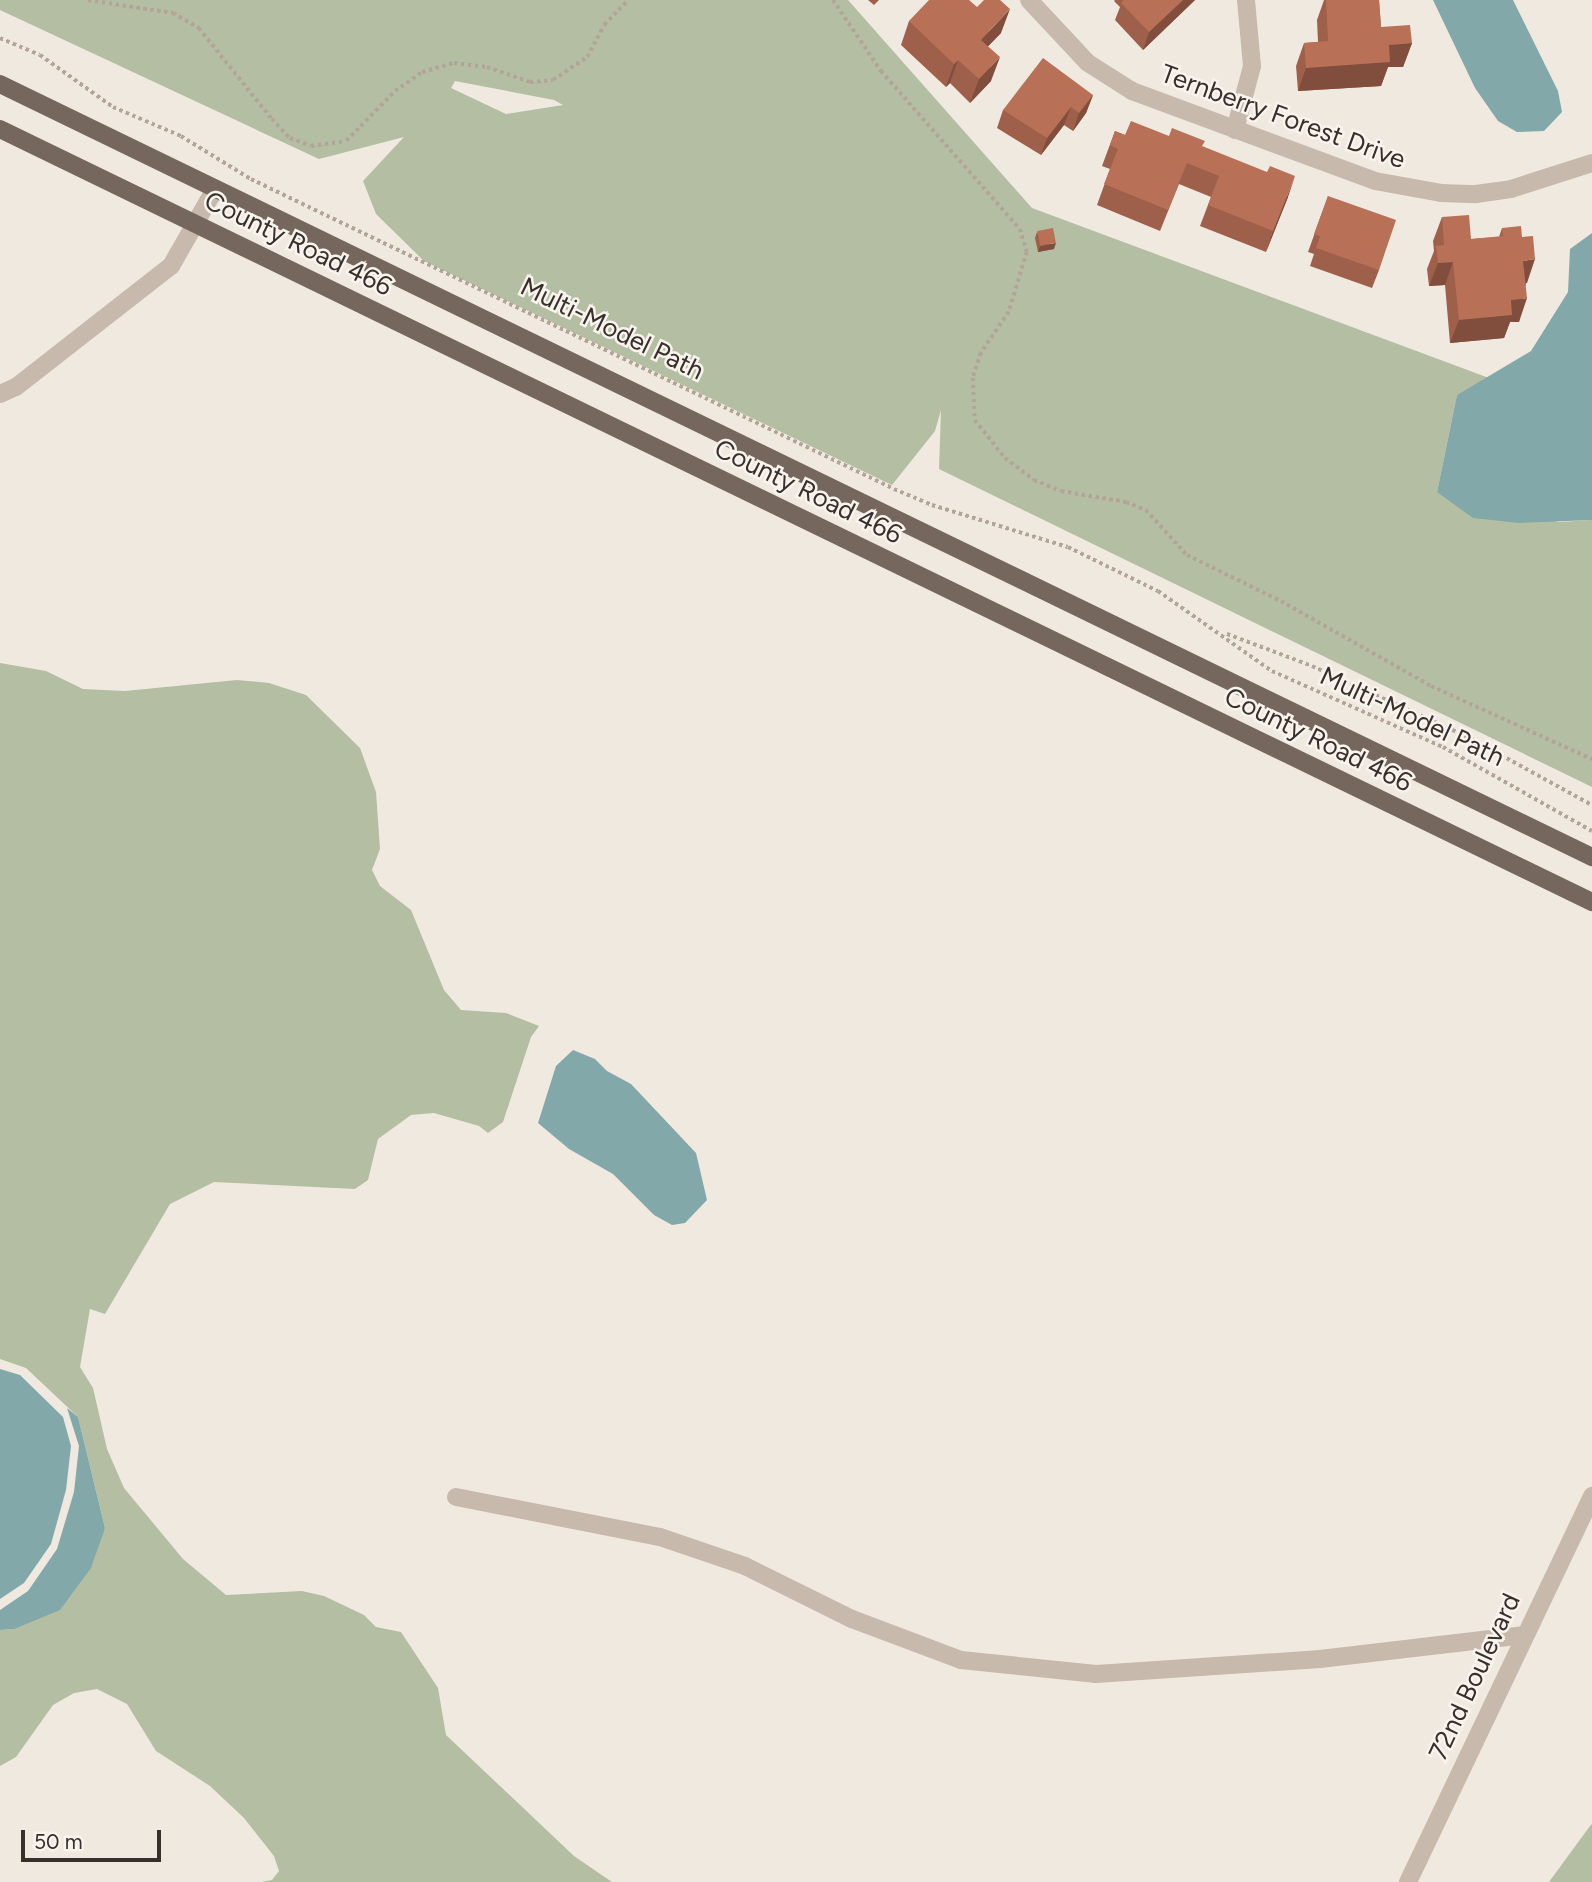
<!DOCTYPE html>
<html>
<head>
<meta charset="utf-8">
<style>
  body { margin:0 }
  #map { position:relative; width:1592px; height:1882px; overflow:hidden; background:#f0e9e0; font-family:Figtree,sans-serif }
  div>[style] { position:absolute }
  .green>* { inset:0; background:#b4bea2 }
  .water>* { inset:0; background:#82a8aa }
  .path>* { height:3.5px; margin-top:-1.75px; transform-origin:0; background:repeating-linear-gradient(90deg,#b3a498 0 3.5px,transparent 0 7px) }
  .minor>* { height:18px; margin:-9px; padding:0 9px; transform-origin:9px; border-radius:9px; background:#c7baad }
  .major>* { height:18px; margin:-9px; padding:0 9px; transform-origin:9px; border-radius:9px; background:#76675e }
  .wall>* { inset:0; background:#9e604b }
  .shaded-wall>* { inset:0; background:#814e3d }
  .building>* { inset:0; background:#b87057; transform-origin:0 0 }
  span { translate:-50% -50%; white-space:nowrap; text-align:center; line-height:1.15; -webkit-text-stroke:5px #f8f3ec; paint-order:stroke }
  .street-label { font-size:26px; color:#372f2b }
  .scale { position:absolute; left:21px; top:1830px; width:140px; height:32px; box-sizing:border-box; border:4px solid #372f2b; border-top:0; padding-left:9px; font-size:21px; line-height:24px; white-space:nowrap; color:#372f2b; -webkit-text-stroke:5px #f8f3ec; paint-order:stroke }
</style>
</head>
<body>
<div id="map">
  <div class="green">
    <i style="clip-path:polygon(evenodd,0 0,848px 0,1032px 208px,1489px 378px,1457px 395px,1437px 492px,1559px 522px,1592px 520px,1592px 787px,939px 469px,941px 410px,935px 431px,892px 485px,424px 261px,376px 214px,363px 181px,404px 137px,319px 159px,0 10px,0 0,455px 81px,554px 100px,563px 105px,506px 114px,451px 88px,455px 81px)"></i>
    <i style="clip-path:polygon(0 663px,46px 671px,83px 689px,125px 691px,237px 680px,269px 683px,306px 695px,360px 748px,376px 792px,380px 849px,372px 870px,380px 886px,411px 910px,444px 990px,461px 1010px,506px 1013px,539px 1026px,531px 1037px,503px 1122px,488px 1133px,479px 1126px,434px 1113px,411px 1115px,378px 1139px,368px 1180px,355px 1189px,214px 1182px,170px 1204px,105px 1314px,90px 1309px,80px 1367px,93px 1388px,107px 1449px,124px 1488px,183px 1559px,226px 1595px,302px 1591px,324px 1596px,364px 1615px,376px 1627px,401px 1632px,438px 1688px,446px 1735px,574px 1856px,612px 1882px,261px 1882px,272px 1880px,279px 1871px,274px 1856px,244px 1818px,210px 1786px,156px 1751px,127px 1704px,97px 1689px,74px 1693px,53px 1705px,16px 1757px,0 1766px,0 1630px,14px 1629px,105px 1528px,78px 1417px,26px 1368px,0 1359px)"></i>
    <i style="clip-path:polygon(1592px 1824px,1592px 1882px,1549px 1882px,1590px 1826px)"></i>
  </div>
  <div class="water">
    <i style="clip-path:polygon(1433px 0,1513px 0,1558px 91px,1562px 112px,1544px 131px,1517px 132px,1498px 121px,1475px 88px)"></i>
    <i style="clip-path:polygon(1592px 233px,1592px 520px,1519px 523px,1473px 518px,1437px 492px,1457px 395px,1531px 351px,1568px 292px,1570px 249px)"></i>
    <i style="clip-path:polygon(573px 1050px,595px 1059px,607px 1071px,631px 1084px,696px 1153px,707px 1200px,685px 1223px,672px 1225px,654px 1215px,613px 1174px,569px 1149px,538px 1123px,556px 1066px)"></i>
    <i style="clip-path:polygon(0 1369px,20px 1375px,63px 1417px,71px 1446px,66px 1490px,51px 1544px,24px 1583px,0 1599px)"></i>
    <i style="clip-path:polygon(67px 1408px,78px 1417px,105px 1528px,91px 1568px,60px 1610px,14px 1629px,0 1630px,0 1610px,28px 1591px,57px 1549px,74px 1492px,79px 1446px)"></i>
  </div>
  <div class="path">
    <i style="left:88px;top:0;width:86px;rotate:8.7deg"></i>
    <i style="left:173px;top:13px;width:30px;rotate:30deg"></i>
    <i style="left:199px;top:28px;width:117px;rotate:51.3deg"></i>
    <i style="left:272px;top:119px;width:26px;rotate:47deg"></i>
    <i style="left:290px;top:138px;width:22px;rotate:21deg"></i>
    <i style="left:311px;top:146px;width:35px;rotate:-8deg"></i>
    <i style="left:346px;top:141px;width:70px;rotate:-45.6deg"></i>
    <i style="left:395px;top:91px;width:33px;rotate:-35deg"></i>
    <i style="left:422px;top:72px;width:33px;rotate:-16deg"></i>
    <i style="left:454px;top:63px;width:33px;rotate:7deg"></i>
    <i style="left:487px;top:67px;width:46px;rotate:19.2deg"></i>
    <i style="left:530px;top:82px;width:23px;rotate:-5deg"></i>
    <i style="left:553px;top:80px;width:41px;rotate:-34.1deg"></i>
    <i style="left:587px;top:57px;width:36px;rotate:-62deg"></i>
    <i style="left:604px;top:25px;width:35px;rotate:-46deg"></i>
    <i style="left:833px;top:0;width:86px;rotate:55.9deg"></i>
    <i style="left:881px;top:71px;width:210px;rotate:48.7deg"></i>
    <i style="left:1020px;top:229px;width:24px;rotate:73deg"></i>
    <i style="left:1027px;top:252px;width:63px;rotate:106.7deg"></i>
    <i style="left:1009px;top:312px;width:50px;rotate:124.3deg"></i>
    <i style="left:981px;top:353px;width:26px;rotate:108deg"></i>
    <i style="left:973px;top:378px;width:42px;rotate:87.3deg"></i>
    <i style="left:975px;top:420px;width:48px;rotate:51.7deg"></i>
    <i style="left:1005px;top:458px;width:36px;rotate:37deg"></i>
    <i style="left:1034px;top:480px;width:29px;rotate:22deg"></i>
    <i style="left:1061px;top:491px;width:66px;rotate:9.6deg"></i>
    <i style="left:1126px;top:502px;width:22px;rotate:22deg"></i>
    <i style="left:1146px;top:510px;width:61px;rotate:47.7deg"></i>
    <i style="left:1187px;top:555px;width:105px;rotate:26.1deg"></i>
    <i style="left:1281px;top:601px;width:172px;rotate:29.5deg"></i>
    <i style="left:1431px;top:686px;width:177px;rotate:24.4deg"></i>
    <i style="left:0;top:38px;width:43px;rotate:23deg"></i>
    <i style="left:40px;top:55px;width:90px;rotate:35.5deg"></i>
    <i style="left:113px;top:107px;width:74px;rotate:23.1deg"></i>
    <i style="left:181px;top:136px;width:82px;rotate:31.6deg"></i>
    <i style="left:251px;top:179px;width:714px;rotate:25.74deg"></i>
    <i style="left:894px;top:489px;width:41px;rotate:22.8deg"></i>
    <i style="left:932px;top:505px;width:142px;rotate:17.2deg"></i>
    <i style="left:1068px;top:547px;width:100px;rotate:26.1deg"></i>
    <i style="left:1158px;top:591px;width:139px;rotate:35.1deg"></i>
    <i style="left:1272px;top:671px;width:187px;rotate:24deg"></i>
    <i style="left:1443px;top:747px;width:171px;rotate:29.4deg"></i>
    <i style="left:1227px;top:634px;width:91px;rotate:20.6deg"></i>
    <i style="left:1312px;top:666px;width:174px;rotate:24.5deg"></i>
    <i style="left:1470px;top:738px;width:139px;rotate:28.8deg"></i>
  </div>
  <div class="minor">
    <i style="left:1029px;top:0;width:86px;rotate:46.9deg"></i>
    <i style="left:1088px;top:63px;width:52px;rotate:32.5deg"></i>
    <i style="left:1132px;top:91px;width:259px;rotate:20.3deg"></i>
    <i style="left:1375px;top:181px;width:67px;rotate:10.3deg"></i>
    <i style="left:1441px;top:193px;width:35px;rotate:2deg"></i>
    <i style="left:1476px;top:194px;width:35px;rotate:-8deg"></i>
    <i style="left:1511px;top:189px;width:85px;rotate:-17.8deg"></i>
    <i style="left:1235px;top:130px;width:66px;rotate:-75.1deg"></i>
    <i style="left:1252px;top:66px;width:66px;rotate:-95.2deg"></i>
    <i style="left:0;top:394px;width:17px;rotate:-24deg"></i>
    <i style="left:16px;top:387px;width:197px;rotate:-38deg"></i>
    <i style="left:171px;top:266px;width:89px;rotate:-60.3deg"></i>
    <i style="left:456px;top:1497px;width:208px;rotate:11.1deg"></i>
    <i style="left:660px;top:1537px;width:90px;rotate:18.8deg"></i>
    <i style="left:745px;top:1566px;width:119px;rotate:26.4deg"></i>
    <i style="left:852px;top:1619px;width:116px;rotate:20.6deg"></i>
    <i style="left:961px;top:1660px;width:136px;rotate:5.9deg"></i>
    <i style="left:1096px;top:1674px;width:225px;rotate:-3.8deg"></i>
    <i style="left:1320px;top:1659px;width:204px;rotate:-6.7deg"></i>
    <i style="left:1408px;top:1882px;width:428px;rotate:-64.5deg"></i>
  </div>
  <div class="major">
    <i style="left:0;top:84px;width:1770px;rotate:25.9deg"></i>
    <i style="left:0;top:129px;width:1770px;rotate:25.9deg"></i>
  </div>
  <div class="wall">
    <i style="clip-path:polygon(868px 0,879px 0,874px 5px)"></i>
    <i style="clip-path:polygon(1115px 0,1195px 0,1143px 50px,1115px 20px,1120px 7px,1114px 1px)"></i>
    <i style="clip-path:polygon(1324px 0,1379px 0,1381px 27px,1412px 43px,1403px 67px,1388px 67px,1381px 86px,1298px 91px,1296px 66px,1304px 43px,1318px 42px,1317px 20px)"></i>
    <i style="clip-path:polygon(909px 21px,1001px 33px,988px 46px,991px 81px,970px 103px,950px 83px,946px 87px,901px 45px)"></i>
    <i style="clip-path:polygon(1093px 95px,1086px 113px,1073px 131px,1064px 125px,1041px 155px,997px 128px,1003px 110px)"></i>
    <i style="clip-path:polygon(1115px 131px,1125px 135px,1169px 136px,1202px 147px,1288px 197px,1266px 252px,1200px 226px,1211px 197px,1179px 184px,1160px 231px,1097px 205px,1110px 169px,1102px 166px)"></i>
    <i style="clip-path:polygon(1328px 196px,1379px 270px,1372px 288px,1310px 266px,1314px 254px,1308px 252px)"></i>
    <i style="clip-path:polygon(1442px 217px,1471px 239px,1499px 237px,1502px 228px,1527px 283px,1526px 283px,1519px 322px,1510px 322px,1504px 338px,1450px 343px,1445px 285px,1429px 286px,1427px 269px,1434px 251px,1433px 241px)"></i>
    <i style="clip-path:polygon(1037px 232px,1054px 249px,1038px 252px,1035px 238px)"></i>
  </div>
  <div class="shaded-wall">
    <i style="clip-path:polygon(1183px 0,1195px 0,1143px 50px,1149px 32px)"></i>
    <i style="clip-path:polygon(1010px 9px,1001px 33px,972px 63px,981px 40px)"></i>
    <i style="clip-path:polygon(1412px 43px,1403px 67px,1388px 67px,1381px 86px,1298px 91px,1306px 68px,1389px 45px)"></i>
    <i style="clip-path:polygon(1000px 57px,991px 81px,970px 103px,979px 79px)"></i>
    <i style="clip-path:polygon(958px 60px,950px 83px,946px 87px,954px 64px)"></i>
    <i style="clip-path:polygon(1093px 95px,1086px 113px,1073px 131px,1079px 113px)"></i>
    <i style="clip-path:polygon(1071px 107px,1064px 125px,1041px 155px,1047px 138px)"></i>
    <i style="clip-path:polygon(1295px 176px,1288px 197px,1266px 252px,1273px 231px)"></i>
    <i style="clip-path:polygon(1056px 243px,1054px 249px,1038px 252px,1040px 246px)"></i>
    <i style="clip-path:polygon(1535px 259px,1527px 283px,1515px 284px,1523px 261px)"></i>
    <i style="clip-path:polygon(1453px 262px,1445px 285px,1429px 286px,1438px 263px)"></i>
    <i style="clip-path:polygon(1527px 298px,1519px 322px,1510px 322px,1504px 338px,1450px 343px,1459px 320px,1511px 300px)"></i>
  </div>
  <div class="building">
    <i style="clip-path:polygon(929px 0,969px 0,977px 7px,984px 0,1000px 0,1010px 9px,981px 40px,1000px 57px,979px 79px,958px 60px,954px 64px,909px 21px)"></i>
    <i style="clip-path:polygon(1124px 0,1183px 0,1149px 32px,1121px 3px)"></i>
    <i style="clip-path:polygon(1326px 0,1379px 0,1381px 27px,1410px 25px,1412px 43px,1389px 45px,1390px 62px,1306px 68px,1304px 43px,1328px 41px)"></i>
    <i style="clip-path:polygon(1043px 58px,1093px 95px,1079px 113px,1071px 107px,1047px 138px,1003px 110px)"></i>
    <i style="clip-path:polygon(1131px 121px,1169px 136px,1172px 128px,1205px 141px,1202px 146px,1267px 172px,1270px 166px,1295px 176px,1273px 231px,1208px 205px,1219px 176px,1187px 163px,1168px 210px,1104px 184px,1118px 149px,1110px 145px,1115px 131px,1125px 135px)"></i>
    <i style="clip-path:polygon(1328px 196px,1396px 220px,1379px 270px,1316px 248px,1320px 236px,1314px 234px)"></i>
    <i style="clip-path:polygon(1469px 215px,1471px 239px,1503px 236px,1502px 228px,1521px 226px,1522px 237px,1533px 236px,1535px 259px,1523px 261px,1527px 298px,1511px 300px,1512px 315px,1459px 320px,1453px 262px,1438px 263px,1436px 246px,1444px 245px,1442px 217px)"></i>
    <i style="left:1053px;top:228px;width:15px;height:16px;rotate:79deg"></i>
  </div>
  <div class="street-label">
    <span style="left:1283px;top:117px;rotate:20deg">Ternberry Forest Drive</span>
    <span style="left:298px;top:244px;rotate:26deg">County Road 466</span>
    <span style="left:612px;top:329px;rotate:26deg">Multi-Model Path</span>
    <span style="left:808px;top:492px;rotate:26deg">County Road 466</span>
    <span style="left:1412px;top:717px;rotate:25deg">Multi-Model Path</span>
    <span style="left:1318px;top:740px;rotate:26deg">County Road 466</span>
    <span style="left:1475px;top:1677px;rotate:-65deg">72nd Boulevard</span>
  </div>
  <div class="scale">50 m</div>
</div>
</body>
</html>
